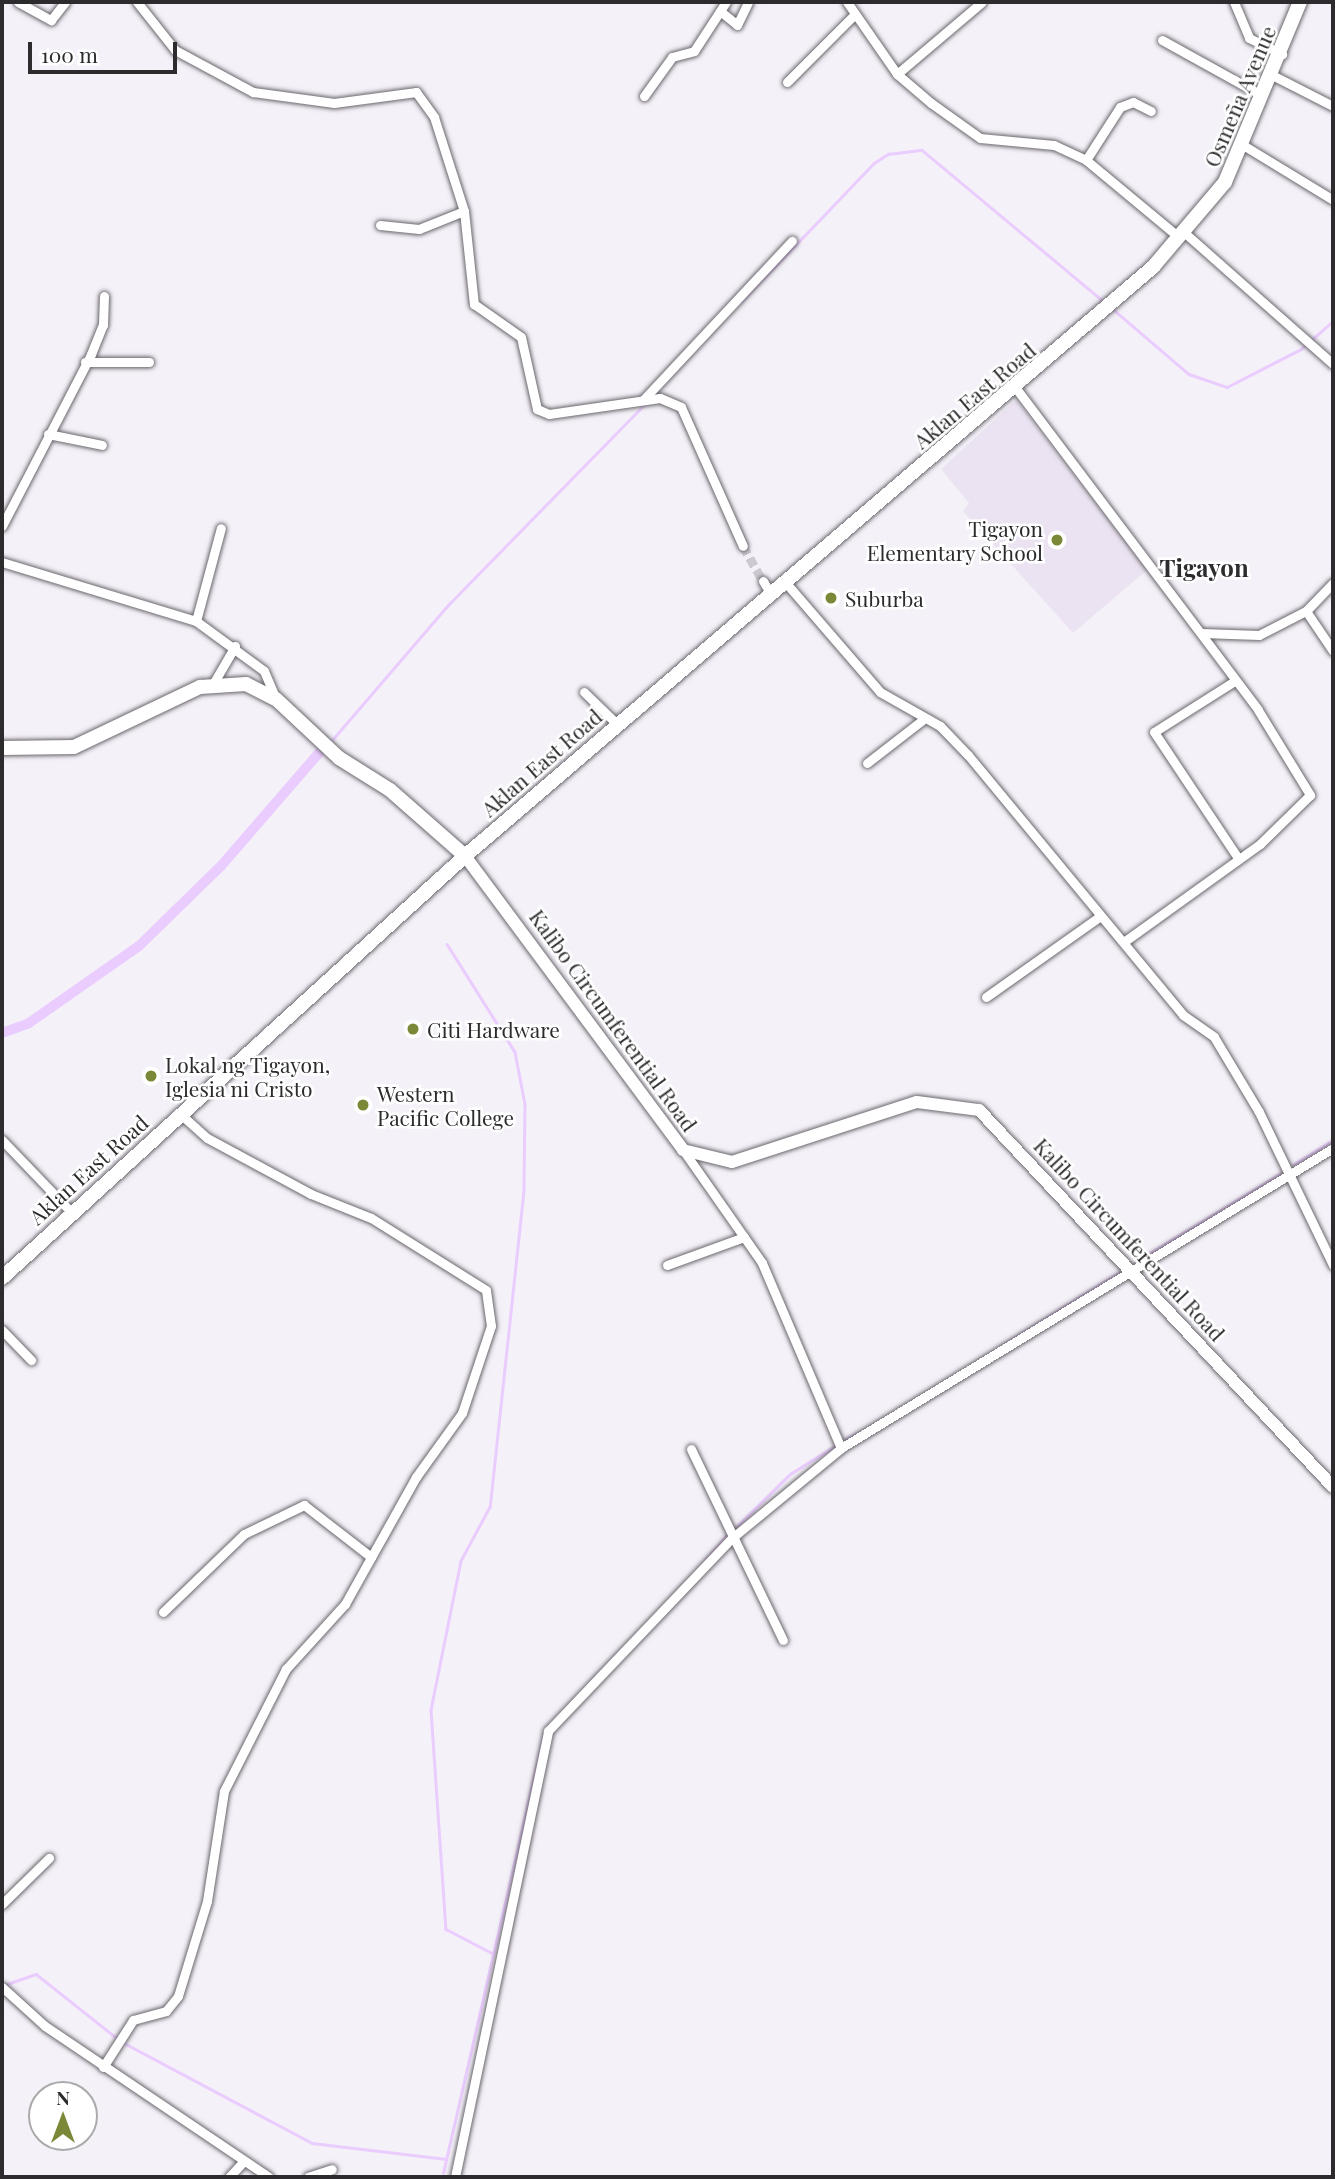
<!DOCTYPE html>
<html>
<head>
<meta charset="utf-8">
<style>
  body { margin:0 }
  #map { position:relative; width:1335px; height:2179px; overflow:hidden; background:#f5f1f8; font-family:"Playfair Display",serif }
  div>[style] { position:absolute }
  .built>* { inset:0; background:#ebe3f1 }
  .stream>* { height:2.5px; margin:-1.25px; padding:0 1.25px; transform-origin:1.25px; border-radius:1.25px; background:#eaccfe }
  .canal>* { height:10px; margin:-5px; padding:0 5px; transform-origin:5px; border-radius:5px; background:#eaccfe }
  .minor-tunnel>* { height:9px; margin-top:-4.5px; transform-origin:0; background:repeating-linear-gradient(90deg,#cdc9d0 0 9px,transparent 0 13.5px) }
  .roads { filter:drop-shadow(0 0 2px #6a676d) drop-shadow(0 0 2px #6a676d) }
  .minor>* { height:9px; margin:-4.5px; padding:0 4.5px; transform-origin:4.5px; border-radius:4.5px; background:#fff }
  .secondary>* { height:12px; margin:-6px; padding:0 6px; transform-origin:6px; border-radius:6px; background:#fff }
  .primary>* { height:14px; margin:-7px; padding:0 7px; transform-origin:7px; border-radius:7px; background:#fff }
  .dots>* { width:19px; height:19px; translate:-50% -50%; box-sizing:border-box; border:4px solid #fff; border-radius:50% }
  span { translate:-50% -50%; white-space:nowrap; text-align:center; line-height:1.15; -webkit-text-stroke:5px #fff; paint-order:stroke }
  .street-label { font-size:21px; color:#2d2b2e }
  .poi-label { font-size:21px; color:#2d2b2e }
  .right { translate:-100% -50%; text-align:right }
  .left { translate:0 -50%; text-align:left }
  .quarter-label { font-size:24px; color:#2d2b2e; font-weight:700 }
  .frame { position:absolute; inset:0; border:4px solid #2d2b2e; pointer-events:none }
  .north { position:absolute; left:28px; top:2081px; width:70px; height:70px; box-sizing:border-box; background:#fff; border:2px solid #abaaab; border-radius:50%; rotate:0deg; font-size:19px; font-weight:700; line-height:28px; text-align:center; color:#2d2b2e }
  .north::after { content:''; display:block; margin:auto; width:24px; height:32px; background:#7a8837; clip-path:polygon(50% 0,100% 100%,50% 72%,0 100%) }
  .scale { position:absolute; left:28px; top:42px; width:149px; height:32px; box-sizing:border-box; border:4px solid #2d2b2e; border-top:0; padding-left:9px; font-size:21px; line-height:24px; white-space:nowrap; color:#2d2b2e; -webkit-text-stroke:5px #fff; paint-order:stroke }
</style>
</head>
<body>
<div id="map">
  <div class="built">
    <i style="clip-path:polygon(1016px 400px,1147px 570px,1073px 633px,963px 511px,969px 503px,941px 469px)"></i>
  </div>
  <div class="stream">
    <i style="left:742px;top:301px;width:191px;rotate:-46.3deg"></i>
    <i style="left:874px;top:163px;width:17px;rotate:-33deg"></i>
    <i style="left:888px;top:154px;width:34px;rotate:-7deg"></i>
    <i style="left:922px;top:150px;width:236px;rotate:39.8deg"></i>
    <i style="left:1114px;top:310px;width:99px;rotate:40.5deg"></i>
    <i style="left:1189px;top:374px;width:40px;rotate:18.9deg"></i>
    <i style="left:1227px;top:387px;width:83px;rotate:-27.2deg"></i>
    <i style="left:1301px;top:349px;width:43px;rotate:-41.2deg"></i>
    <i style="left:332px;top:740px;width:179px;rotate:-49.3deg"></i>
    <i style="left:449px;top:604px;width:279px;rotate:-45.6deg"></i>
    <i style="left:447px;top:944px;width:128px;rotate:57.8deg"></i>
    <i style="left:515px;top:1052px;width:53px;rotate:79.1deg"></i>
    <i style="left:525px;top:1104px;width:87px;rotate:90.7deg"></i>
    <i style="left:524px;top:1191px;width:318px;rotate:96.1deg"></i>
    <i style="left:490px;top:1507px;width:61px;rotate:118.2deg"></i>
    <i style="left:461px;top:1561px;width:152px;rotate:101.4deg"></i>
    <i style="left:431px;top:1710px;width:220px;rotate:86.1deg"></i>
    <i style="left:446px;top:1929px;width:52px;rotate:27.6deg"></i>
    <i style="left:1294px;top:1164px;width:46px;rotate:-31.6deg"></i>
    <i style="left:1143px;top:1257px;width:164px;rotate:-31.3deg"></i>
    <i style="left:1002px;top:1345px;width:137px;rotate:-31.8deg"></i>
    <i style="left:842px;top:1441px;width:19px;rotate:-28deg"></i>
    <i style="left:734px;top:1529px;width:78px;rotate:-44.5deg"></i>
    <i style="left:790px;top:1474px;width:54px;rotate:-32.2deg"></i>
    <i style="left:705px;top:1560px;width:32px;rotate:-49deg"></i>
    <i style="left:4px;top:1985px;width:34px;rotate:-19deg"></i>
    <i style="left:36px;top:1974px;width:105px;rotate:38.4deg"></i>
    <i style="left:126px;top:2044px;width:211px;rotate:28deg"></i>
    <i style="left:312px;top:2143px;width:135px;rotate:6.8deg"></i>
    <i style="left:443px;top:2173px;width:447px;rotate:-77.1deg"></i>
  </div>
  <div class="canal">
    <i style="left:2px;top:1033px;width:29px;rotate:-20deg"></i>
    <i style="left:29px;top:1023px;width:134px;rotate:-35deg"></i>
    <i style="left:139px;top:946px;width:115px;rotate:-44.3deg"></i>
    <i style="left:221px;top:866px;width:150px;rotate:-49.1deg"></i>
  </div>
  <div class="minor-tunnel">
    <i style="left:743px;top:546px;width:40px;rotate:60.3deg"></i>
  </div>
  <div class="roads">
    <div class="minor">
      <i style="left:18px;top:2px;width:38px;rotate:29deg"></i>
      <i style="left:51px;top:20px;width:23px;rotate:-52deg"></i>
      <i style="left:137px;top:2px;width:61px;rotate:51.6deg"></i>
      <i style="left:175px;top:50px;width:89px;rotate:28.3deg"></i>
      <i style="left:253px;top:92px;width:82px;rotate:7.7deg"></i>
      <i style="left:334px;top:103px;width:83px;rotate:-7.6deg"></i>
      <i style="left:416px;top:92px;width:31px;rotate:54deg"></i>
      <i style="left:434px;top:117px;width:99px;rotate:72.3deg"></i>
      <i style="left:464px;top:211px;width:94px;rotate:83.9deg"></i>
      <i style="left:474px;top:304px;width:57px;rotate:35.1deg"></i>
      <i style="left:521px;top:337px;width:74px;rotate:77.5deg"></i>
      <i style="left:537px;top:409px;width:13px;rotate:23deg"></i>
      <i style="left:549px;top:414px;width:112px;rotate:-8.2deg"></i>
      <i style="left:660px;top:398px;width:23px;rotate:23deg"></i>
      <i style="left:681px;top:407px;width:152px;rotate:66deg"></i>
      <i style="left:847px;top:2px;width:88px;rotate:55.2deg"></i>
      <i style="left:897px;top:74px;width:45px;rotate:40.5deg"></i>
      <i style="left:931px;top:103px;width:60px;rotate:35.5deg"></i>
      <i style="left:980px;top:138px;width:74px;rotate:5.4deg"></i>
      <i style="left:1054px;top:145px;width:35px;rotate:25deg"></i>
      <i style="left:1086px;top:160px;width:122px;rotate:39.7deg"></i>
      <i style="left:1234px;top:2px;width:39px;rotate:67deg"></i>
      <i style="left:1249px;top:38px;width:37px;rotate:26deg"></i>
      <i style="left:720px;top:11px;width:22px;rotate:39deg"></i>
      <i style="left:737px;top:25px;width:25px;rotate:-64deg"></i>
      <i style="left:1162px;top:40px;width:115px;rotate:29deg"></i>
      <i style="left:897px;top:74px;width:111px;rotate:-40.3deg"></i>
      <i style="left:1274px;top:76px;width:66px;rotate:27deg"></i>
      <i style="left:787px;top:82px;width:96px;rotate:-45deg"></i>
      <i style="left:644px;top:96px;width:48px;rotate:-54.3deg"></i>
      <i style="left:672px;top:57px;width:23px;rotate:-15deg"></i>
      <i style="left:694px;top:51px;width:59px;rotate:-56.9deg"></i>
      <i style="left:1243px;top:145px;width:105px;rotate:31.4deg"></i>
      <i style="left:1086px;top:160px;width:63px;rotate:-57.3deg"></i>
      <i style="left:1120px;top:107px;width:14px;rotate:-21deg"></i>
      <i style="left:1133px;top:102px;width:20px;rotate:27deg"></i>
      <i style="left:380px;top:225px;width:39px;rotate:6deg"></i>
      <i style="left:419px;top:229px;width:48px;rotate:-21.8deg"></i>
      <i style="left:1186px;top:234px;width:196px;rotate:41.5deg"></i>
      <i style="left:85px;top:362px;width:64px"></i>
      <i style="left:1015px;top:387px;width:404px;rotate:53deg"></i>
      <i style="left:1258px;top:710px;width:100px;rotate:58.5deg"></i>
      <i style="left:1310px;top:795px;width:70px;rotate:135.6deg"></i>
      <i style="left:1260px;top:844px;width:166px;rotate:144.3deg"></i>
      <i style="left:643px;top:400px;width:218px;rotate:-46.9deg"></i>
      <i style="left:48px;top:434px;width:55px;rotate:11.5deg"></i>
      <i style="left:2px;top:526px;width:194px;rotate:-62.6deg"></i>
      <i style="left:91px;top:354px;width:31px;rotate:-68deg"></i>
      <i style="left:103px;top:325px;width:29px;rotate:-88deg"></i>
      <i style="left:2px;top:562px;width:203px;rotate:16.9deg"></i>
      <i style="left:196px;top:621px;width:84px;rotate:36.3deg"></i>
      <i style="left:264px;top:671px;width:30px;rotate:67deg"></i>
      <i style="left:763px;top:581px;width:17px;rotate:59deg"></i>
      <i style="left:786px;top:583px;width:144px;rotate:49.2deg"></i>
      <i style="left:880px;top:692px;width:69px;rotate:29.5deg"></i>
      <i style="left:940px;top:726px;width:40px;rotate:46deg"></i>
      <i style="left:968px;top:755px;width:337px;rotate:50.4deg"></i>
      <i style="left:1183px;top:1015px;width:38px;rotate:35deg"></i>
      <i style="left:1214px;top:1037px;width:87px;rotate:59deg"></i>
      <i style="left:1259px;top:1112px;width:170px;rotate:64.2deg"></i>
      <i style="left:1306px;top:611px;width:39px;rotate:-46deg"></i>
      <i style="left:196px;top:621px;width:96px;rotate:-75deg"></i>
      <i style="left:1202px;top:633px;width:57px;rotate:2deg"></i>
      <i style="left:1259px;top:635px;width:53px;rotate:-27.1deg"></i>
      <i style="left:1306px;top:611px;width:48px;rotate:56deg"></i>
      <i style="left:1233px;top:682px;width:93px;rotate:147.7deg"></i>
      <i style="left:1154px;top:732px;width:151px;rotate:56.3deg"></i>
      <i style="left:213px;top:684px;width:44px;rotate:-59.9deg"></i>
      <i style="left:584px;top:692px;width:46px;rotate:44.1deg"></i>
      <i style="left:867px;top:763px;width:73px;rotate:-37.8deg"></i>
      <i style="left:986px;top:997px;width:138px;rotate:-35.3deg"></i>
      <i style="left:2px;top:1140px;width:100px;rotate:46.2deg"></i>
      <i style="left:683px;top:1150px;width:138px;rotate:55deg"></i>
      <i style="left:762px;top:1263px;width:201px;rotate:66.9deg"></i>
      <i style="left:667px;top:1265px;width:82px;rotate:-20deg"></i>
      <i style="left:2px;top:1330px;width:42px;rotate:46deg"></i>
      <i style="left:691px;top:1449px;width:212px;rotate:64.3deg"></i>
      <i style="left:163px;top:1612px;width:112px;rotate:-43.9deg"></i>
      <i style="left:244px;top:1534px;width:67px;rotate:-25.8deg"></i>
      <i style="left:304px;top:1505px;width:85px;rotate:37.8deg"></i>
      <i style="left:2px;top:1904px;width:66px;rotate:-44.4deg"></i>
      <i style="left:2px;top:1987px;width:58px;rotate:42.2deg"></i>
      <i style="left:45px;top:2026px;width:270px;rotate:34deg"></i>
      <i style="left:103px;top:2067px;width:56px;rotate:-57.4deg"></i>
      <i style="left:133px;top:2020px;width:34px;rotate:-15deg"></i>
      <i style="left:166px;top:2011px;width:19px;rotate:-51deg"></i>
      <i style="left:178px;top:1996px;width:99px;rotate:-73deg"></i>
      <i style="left:207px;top:1901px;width:111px;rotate:-81.2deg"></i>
      <i style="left:224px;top:1791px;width:137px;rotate:-63.1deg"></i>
      <i style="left:286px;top:1669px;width:88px;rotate:-47.8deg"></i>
      <i style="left:345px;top:1604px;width:145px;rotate:-60.8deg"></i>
      <i style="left:416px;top:1477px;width:79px;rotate:-54.3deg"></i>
      <i style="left:462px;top:1413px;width:92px;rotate:-71.6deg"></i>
      <i style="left:491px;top:1326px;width:36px;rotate:-98deg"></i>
      <i style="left:486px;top:1290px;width:136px;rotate:-147.9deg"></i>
      <i style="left:371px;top:1218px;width:65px;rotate:-158.2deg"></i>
      <i style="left:311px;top:1194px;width:118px;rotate:-151.7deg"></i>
      <i style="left:207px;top:1138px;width:36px;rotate:-138deg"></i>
      <i style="left:229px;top:2177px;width:19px;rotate:-47deg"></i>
      <i style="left:308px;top:2177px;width:25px;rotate:-18deg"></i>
      <i style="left:455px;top:2177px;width:456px;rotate:-78.2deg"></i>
      <i style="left:548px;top:1731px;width:267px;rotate:-46.4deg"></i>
      <i style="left:732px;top:1538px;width:141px;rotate:-39.5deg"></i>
      <i style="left:841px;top:1448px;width:576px;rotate:-31.37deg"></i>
    </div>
    <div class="secondary">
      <i style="left:465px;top:856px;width:366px;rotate:53.4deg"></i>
      <i style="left:683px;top:1150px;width:50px;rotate:13.8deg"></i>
      <i style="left:732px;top:1162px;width:194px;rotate:-18deg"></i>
      <i style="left:917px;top:1102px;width:63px;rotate:7.4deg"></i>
      <i style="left:979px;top:1110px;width:517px;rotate:46.8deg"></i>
    </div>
    <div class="primary">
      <i style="left:2px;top:748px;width:72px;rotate:-0.8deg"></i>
      <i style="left:74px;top:747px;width:140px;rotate:-25.5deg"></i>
      <i style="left:200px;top:687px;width:46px;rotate:-3.7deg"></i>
      <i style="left:246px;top:684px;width:34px;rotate:27deg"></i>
      <i style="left:276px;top:699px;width:86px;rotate:43.1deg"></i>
      <i style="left:339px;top:758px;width:60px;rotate:32.1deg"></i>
      <i style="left:390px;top:790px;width:100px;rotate:41.3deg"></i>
      <i style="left:2px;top:1278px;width:626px;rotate:-42.35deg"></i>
      <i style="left:465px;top:856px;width:906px;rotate:-40.57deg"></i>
      <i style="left:1153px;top:267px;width:111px;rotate:-49.7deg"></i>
      <i style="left:1225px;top:182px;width:195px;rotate:-67.4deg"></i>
    </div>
  </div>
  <div class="dots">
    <i style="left:1057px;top:540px;background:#7a8837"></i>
    <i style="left:831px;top:598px;background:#7a8837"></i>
    <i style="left:413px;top:1029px;background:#7a8837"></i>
    <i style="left:151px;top:1076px;background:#7a8837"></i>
    <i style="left:363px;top:1105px;background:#7a8837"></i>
  </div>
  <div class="street-label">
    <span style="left:1239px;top:96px;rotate:-67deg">Osmeña Avenue</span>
    <span style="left:974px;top:395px;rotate:-40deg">Aklan East Road</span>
    <span style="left:541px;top:762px;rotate:-41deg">Aklan East Road</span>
    <span style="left:614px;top:1020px;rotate:54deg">Kalibo Circumferential Road</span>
    <span style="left:88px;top:1169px;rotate:-42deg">Aklan East Road</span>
    <span style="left:1130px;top:1239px;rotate:47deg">Kalibo Circumferential Road</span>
  </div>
  <div class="poi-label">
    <span class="right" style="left:1043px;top:540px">Tigayon<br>Elementary School</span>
    <span class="left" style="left:845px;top:598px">Suburba</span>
    <span class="left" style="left:427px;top:1029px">Citi Hardware</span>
    <span class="left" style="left:165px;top:1076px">Lokal ng Tigayon,<br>Iglesia ni Cristo</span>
    <span class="left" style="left:377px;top:1105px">Western<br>Pacific College</span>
  </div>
  <div class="quarter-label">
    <span style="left:1204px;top:568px">Tigayon</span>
  </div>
  <div class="frame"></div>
  <div class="north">N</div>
  <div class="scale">100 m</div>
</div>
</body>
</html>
